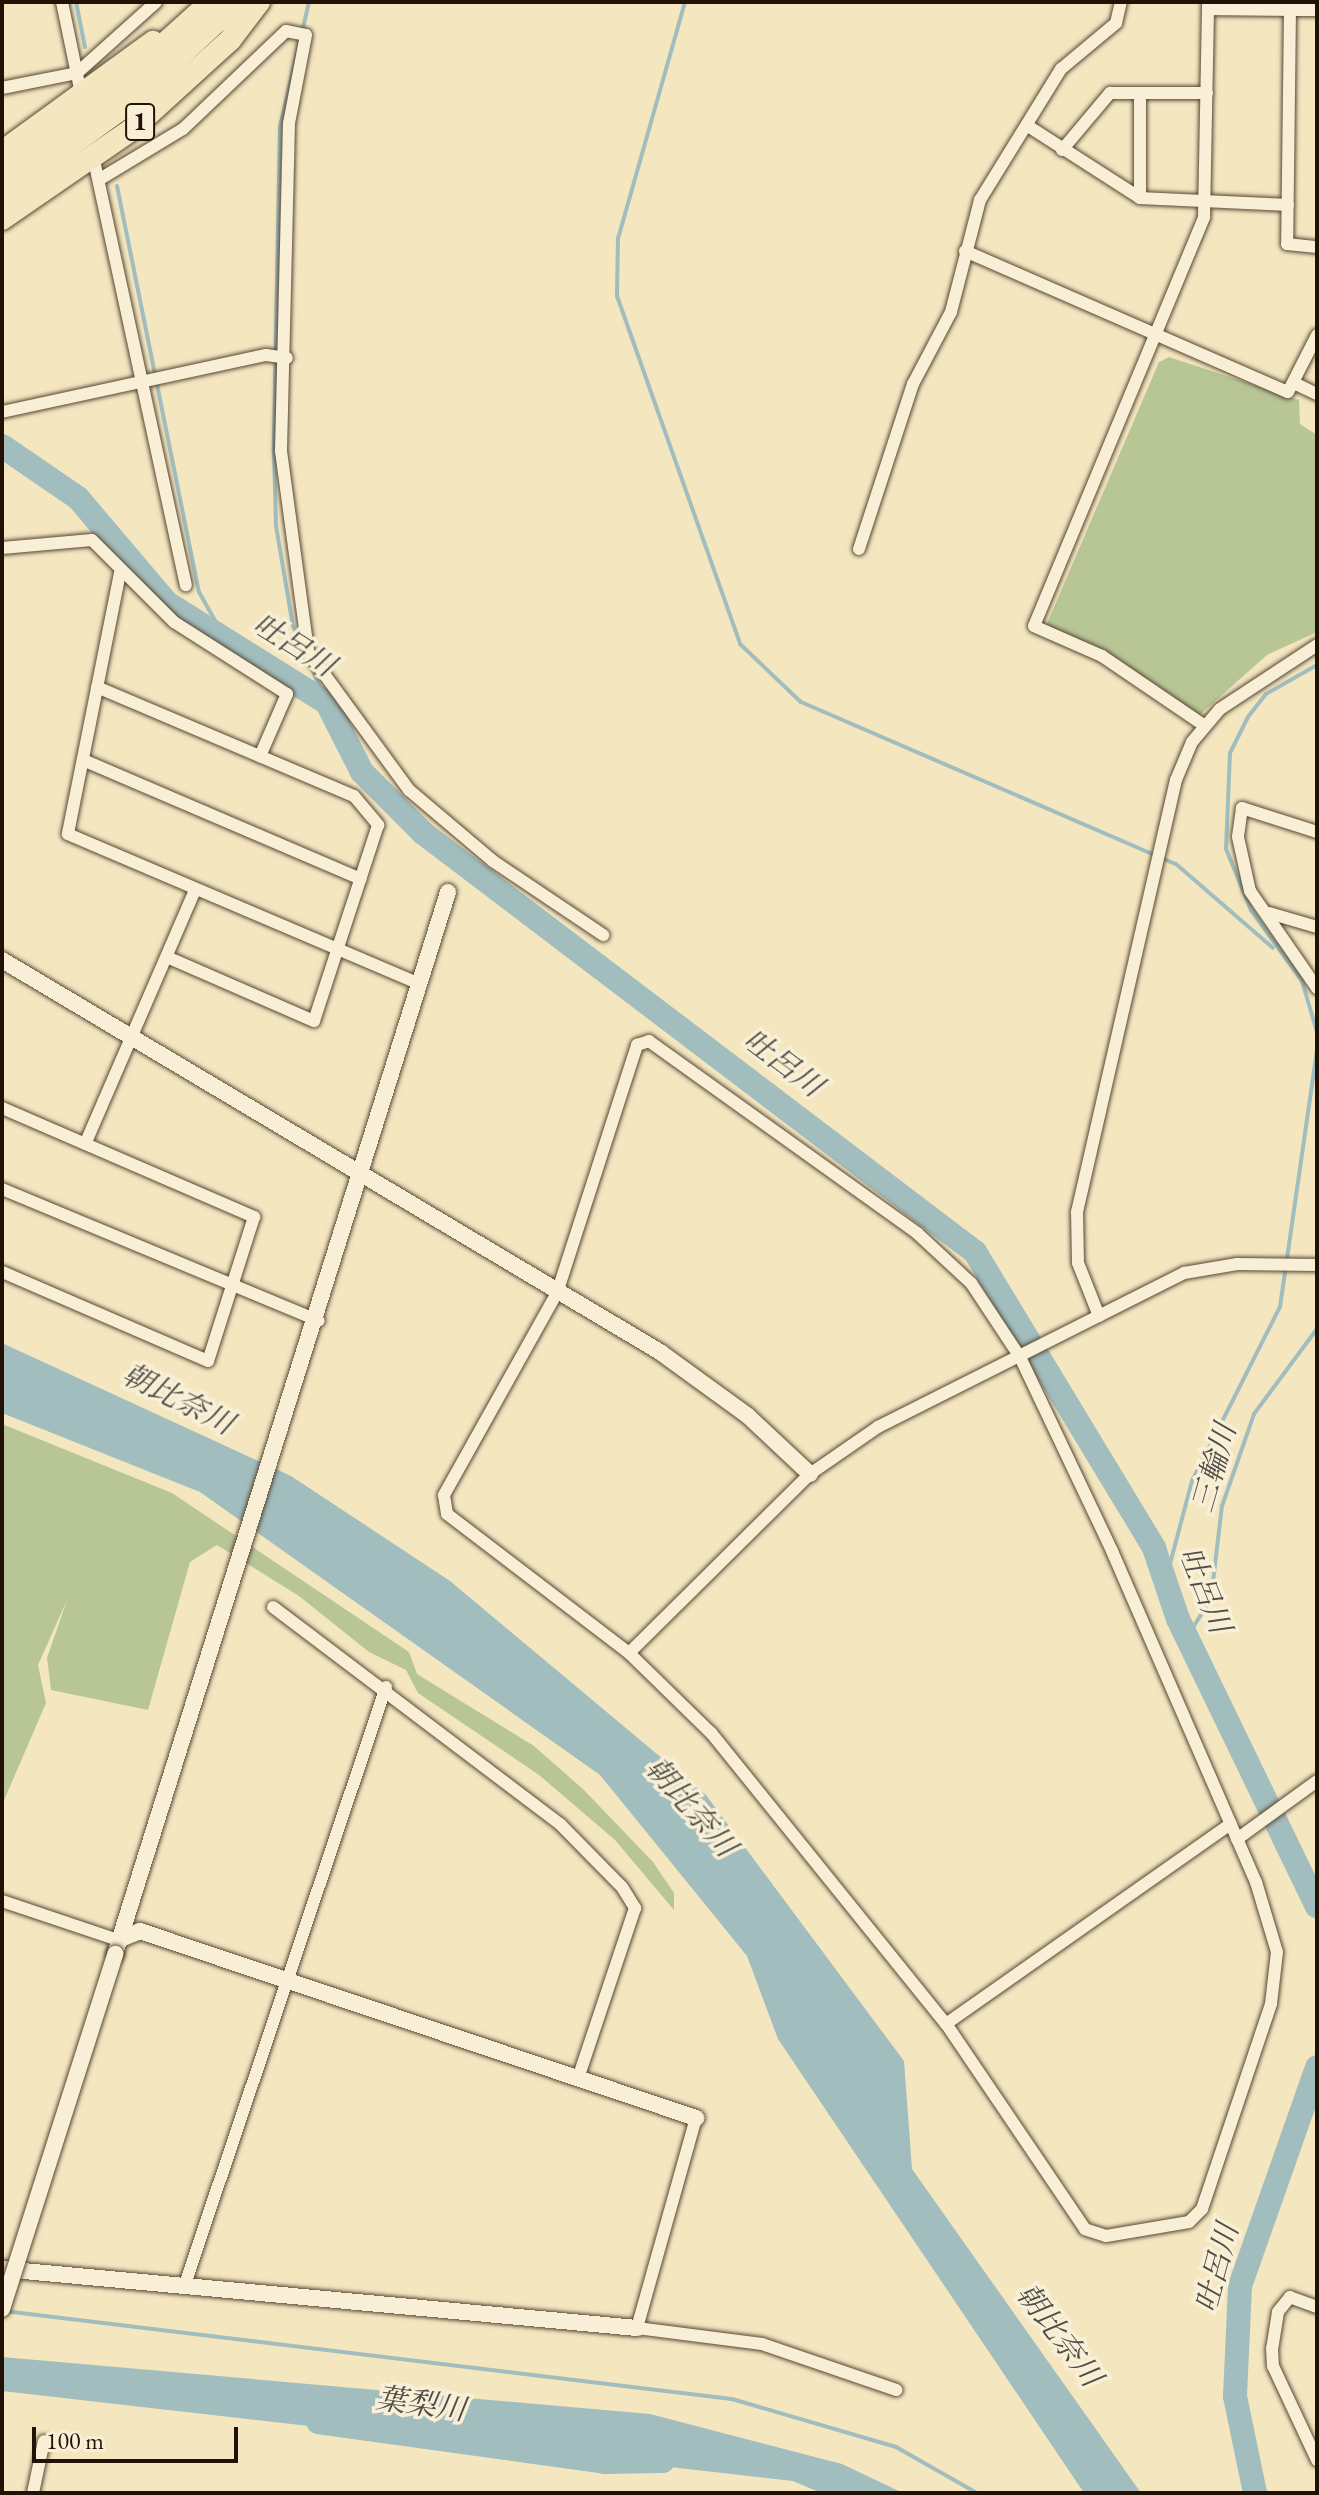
<!DOCTYPE html>
<html>
<head>
<meta charset="utf-8">
<style>
  body { margin:0 }
  #map { position:relative; width:1319px; height:2495px; overflow:hidden; background:#f4e7c0; font-family:"EB Garamond","Noto Serif JP",serif }
  div>[style] { position:absolute }
  .green>* { inset:0; background:#b8c695 }
  .water>* { inset:0; background:#a1bdbd }
  .stream>* { height:4px; margin:-2px; padding:0 2px; transform-origin:2px; border-radius:2px; background:#a1bdbd }
  .river>* { height:24px; margin:-12px; padding:0 12px; transform-origin:12px; border-radius:12px; background:#a1bdbd }
  .roads { filter:drop-shadow(0 0 2px #574634) drop-shadow(0 0 2px #574634) }
  .minor>* { height:12px; margin:-6px; padding:0 6px; transform-origin:6px; border-radius:6px; background:#f8efd6 }
  .tertiary>* { height:16px; margin:-8px; padding:0 8px; transform-origin:8px; border-radius:8px; background:#f8efd6 }
  .trunk>* { height:22px; margin:-11px; padding:0 11px; transform-origin:11px; border-radius:11px; background:#f4e7c0 }
  .motorway>* { height:24px; margin:-12px; padding:0 12px; transform-origin:12px; border-radius:12px; background:#f4e7c0 }
  .bridges { filter:drop-shadow(0 0 2px #574634) drop-shadow(0 0 2px #574634) }
  .tertiary-bridge>* { height:16px; margin:-8px; padding:0 8px; transform-origin:8px; border-radius:8px; background:#f8efd6 }
  span { translate:-50% -50%; white-space:nowrap; text-align:center; line-height:1.15; -webkit-text-stroke:7px #f8efd6; paint-order:stroke }
  .shield-label span { padding:2px 6px; background:#f8efd6; border:2px solid; border-radius:6px; -webkit-text-stroke-width:0 }
  .shield-label { font-size:26px; color:#231105; font-weight:700 }
  .water-label { font-size:30px; color:#4f4d45; font-style:italic }
  .frame { position:absolute; inset:0; border:4px solid #231105; pointer-events:none }
  .scale { position:absolute; left:32px; top:2427px; width:206px; height:36px; box-sizing:border-box; border:4px solid #231105; border-top:0; padding-left:10px; font-size:24px; line-height:28px; white-space:nowrap; color:#231105; -webkit-text-stroke:6px #f8efd6; paint-order:stroke }
</style>
</head>
<body>
<div id="map">
  <div class="green">
    <i style="clip-path:polygon(1169px 357px,1299px 400px,1300px 424px,1317px 435px,1317px 632px,1267px 655px,1195px 719px,1046px 626px,1159px 362px)"></i>
    <i style="clip-path:polygon(2px 1424px,172px 1493px,409px 1652px,417px 1674px,534px 1746px,584px 1790px,653px 1862px,674px 1893px,674px 1910px,615px 1840px,539px 1775px,418px 1693px,406px 1670px,369px 1652px,299px 1596px,217px 1545px,190px 1562px,148px 1710px,51px 1690px,47px 1658px,67px 1600px,38px 1665px,46px 1703px,2px 1805px)"></i>
  </div>
  <div class="water">
    <i style="clip-path:polygon(2px 1343px,291px 1476px,450px 1581px,706px 1795px,904px 2061px,912px 2169px,1141px 2493px,1084px 2493px,778px 2039px,747px 1956px,600px 1775px,200px 1492px,2px 1413px)"></i>
    <i style="clip-path:polygon(2px 2357px,650px 2414px,842px 2464px,903px 2493px,821px 2493px,793px 2481px,2px 2391px)"></i>
  </div>
  <div class="stream">
    <i style="left:76px;top:2px;width:46px;rotate:78.7deg"></i>
    <i style="left:309px;top:2px;width:128px;rotate:103.1deg"></i>
    <i style="left:280px;top:127px;width:324px;rotate:91.1deg"></i>
    <i style="left:274px;top:451px;width:75px;rotate:88.5deg"></i>
    <i style="left:276px;top:526px;width:101px;rotate:80.4deg"></i>
    <i style="left:293px;top:626px;width:84px;rotate:66.2deg"></i>
    <i style="left:685px;top:2px;width:245px;rotate:105.8deg"></i>
    <i style="left:618px;top:238px;width:58px;rotate:91deg"></i>
    <i style="left:617px;top:296px;width:369px;rotate:70.5deg"></i>
    <i style="left:740px;top:644px;width:84px;rotate:43.6deg"></i>
    <i style="left:801px;top:702px;width:408px;rotate:23.4deg"></i>
    <i style="left:1176px;top:864px;width:128px;rotate:40.9deg"></i>
    <i style="left:117px;top:186px;width:414px;rotate:78.6deg"></i>
    <i style="left:199px;top:592px;width:57px;rotate:60.8deg"></i>
    <i style="left:1317px;top:665px;width:59px;rotate:150.4deg"></i>
    <i style="left:1266px;top:694px;width:29px;rotate:128deg"></i>
    <i style="left:1248px;top:717px;width:40px;rotate:116.6deg"></i>
    <i style="left:1230px;top:753px;width:96px;rotate:92.4deg"></i>
    <i style="left:1226px;top:849px;width:66px;rotate:67.7deg"></i>
    <i style="left:1251px;top:910px;width:87px;rotate:54.3deg"></i>
    <i style="left:1302px;top:981px;width:53px;rotate:73.6deg"></i>
    <i style="left:1167px;top:1575px;width:97px;rotate:-75.1deg"></i>
    <i style="left:1192px;top:1481px;width:195px;rotate:-63.2deg"></i>
    <i style="left:1280px;top:1307px;width:259px;rotate:-81.8deg"></i>
    <i style="left:1188px;top:1635px;width:43px;rotate:-57.4deg"></i>
    <i style="left:1211px;top:1599px;width:94px;rotate:-83.3deg"></i>
    <i style="left:1222px;top:1506px;width:97px;rotate:-70.8deg"></i>
    <i style="left:1254px;top:1414px;width:106px;rotate:-53.5deg"></i>
    <i style="left:4px;top:2311px;width:733px;rotate:6.89deg"></i>
    <i style="left:732px;top:2399px;width:171px;rotate:16.3deg"></i>
    <i style="left:896px;top:2447px;width:93px;rotate:29.6deg"></i>
  </div>
  <div class="river">
    <i style="left:2px;top:446px;width:92px;rotate:34.4deg"></i>
    <i style="left:78px;top:498px;width:138px;rotate:49.7deg"></i>
    <i style="left:167px;top:603px;width:189px;rotate:32deg"></i>
    <i style="left:327px;top:703px;width:77px;rotate:63.1deg"></i>
    <i style="left:362px;top:772px;width:86px;rotate:45deg"></i>
    <i style="left:423px;top:833px;width:693px;rotate:37.2deg"></i>
    <i style="left:975px;top:1252px;width:346px;rotate:58.8deg"></i>
    <i style="left:1154px;top:1548px;width:75px;rotate:71.3deg"></i>
    <i style="left:1178px;top:1619px;width:319px;rotate:64.2deg"></i>
    <i style="left:318px;top:2422px;width:290px;rotate:7.9deg"></i>
    <i style="left:605px;top:2462px;width:58px;rotate:-1deg"></i>
    <i style="left:1255px;top:2493px;width:99px;rotate:-101.7deg"></i>
    <i style="left:1235px;top:2396px;width:110px;rotate:-87.4deg"></i>
    <i style="left:1240px;top:2286px;width:232px;rotate:-70.6deg"></i>
  </div>
  <div class="roads">
    <div class="minor">
      <i style="left:62px;top:2px;width:89px;rotate:78.3deg"></i>
      <i style="left:1208px;top:9px;width:82px;rotate:0.7deg"></i>
      <i style="left:1290px;top:10px;width:234px;rotate:90.7deg"></i>
      <i style="left:1287px;top:244px;width:30px;rotate:6deg"></i>
      <i style="left:1290px;top:10px;width:27px"></i>
      <i style="left:2px;top:88px;width:76px;rotate:-11.3deg"></i>
      <i style="left:77px;top:73px;width:106px;rotate:-41.9deg"></i>
      <i style="left:1028px;top:126px;width:133px;rotate:32.7deg"></i>
      <i style="left:1140px;top:198px;width:148px;rotate:2.7deg"></i>
      <i style="left:1062px;top:150px;width:75px;rotate:-49.9deg"></i>
      <i style="left:1110px;top:93px;width:97px"></i>
      <i style="left:95px;top:165px;width:430px;rotate:77.8deg"></i>
      <i style="left:100px;top:179px;width:97px;rotate:-31.1deg"></i>
      <i style="left:183px;top:129px;width:142px;rotate:-43.6deg"></i>
      <i style="left:286px;top:31px;width:20px;rotate:11deg"></i>
      <i style="left:306px;top:35px;width:90px;rotate:100.9deg"></i>
      <i style="left:289px;top:123px;width:328px;rotate:91.4deg"></i>
      <i style="left:281px;top:451px;width:203px;rotate:82.3deg"></i>
      <i style="left:308px;top:652px;width:171px;rotate:53.8deg"></i>
      <i style="left:409px;top:790px;width:110px;rotate:40.2deg"></i>
      <i style="left:493px;top:861px;width:133px;rotate:33.9deg"></i>
      <i style="left:1140px;top:198px;width:104px;rotate:-90deg"></i>
      <i style="left:965px;top:251px;width:352px;rotate:23.6deg"></i>
      <i style="left:1288px;top:392px;width:64px;rotate:-63deg"></i>
      <i style="left:1294px;top:383px;width:25px;rotate:26deg"></i>
      <i style="left:2px;top:412px;width:270px;rotate:-12.2deg"></i>
      <i style="left:266px;top:355px;width:21px;rotate:8deg"></i>
      <i style="left:2px;top:548px;width:90px;rotate:-5.1deg"></i>
      <i style="left:92px;top:540px;width:116px;rotate:45deg"></i>
      <i style="left:174px;top:622px;width:134px;rotate:32.5deg"></i>
      <i style="left:287px;top:694px;width:68px;rotate:113.5deg"></i>
      <i style="left:859px;top:549px;width:174px;rotate:-71.9deg"></i>
      <i style="left:913px;top:384px;width:81px;rotate:-62.2deg"></i>
      <i style="left:951px;top:312px;width:116px;rotate:-75.5deg"></i>
      <i style="left:980px;top:200px;width:154px;rotate:-58.3deg"></i>
      <i style="left:1061px;top:69px;width:72px;rotate:-39.9deg"></i>
      <i style="left:1116px;top:23px;width:22px;rotate:-77deg"></i>
      <i style="left:120px;top:573px;width:266px;rotate:101.3deg"></i>
      <i style="left:68px;top:834px;width:379px;rotate:23.1deg"></i>
      <i style="left:97px;top:687px;width:279px;rotate:23deg"></i>
      <i style="left:354px;top:796px;width:38px;rotate:50deg"></i>
      <i style="left:378px;top:825px;width:206px;rotate:108.1deg"></i>
      <i style="left:314px;top:1021px;width:160px;rotate:-156.5deg"></i>
      <i style="left:1205px;top:726px;width:125px;rotate:-145.8deg"></i>
      <i style="left:1102px;top:656px;width:74px;rotate:-156.2deg"></i>
      <i style="left:1034px;top:626px;width:443px;rotate:-67.4deg"></i>
      <i style="left:1204px;top:217px;width:215px;rotate:-88.9deg"></i>
      <i style="left:83px;top:760px;width:302px;rotate:23.2deg"></i>
      <i style="left:1317px;top:832px;width:79px;rotate:-162.3deg"></i>
      <i style="left:1242px;top:808px;width:29px;rotate:98deg"></i>
      <i style="left:1238px;top:837px;width:55px;rotate:77.5deg"></i>
      <i style="left:1250px;top:891px;width:118px;rotate:55.4deg"></i>
      <i style="left:1269px;top:913px;width:50px;rotate:16.3deg"></i>
      <i style="left:649px;top:1041px;width:330px;rotate:35.6deg"></i>
      <i style="left:917px;top:1233px;width:74px;rotate:42.8deg"></i>
      <i style="left:971px;top:1283px;width:89px;rotate:56.5deg"></i>
      <i style="left:1020px;top:1357px;width:215px;rotate:64.6deg"></i>
      <i style="left:1112px;top:1551px;width:361px;rotate:66.5deg"></i>
      <i style="left:1256px;top:1882px;width:73px;rotate:73.3deg"></i>
      <i style="left:1277px;top:1952px;width:52px;rotate:96.6deg"></i>
      <i style="left:1271px;top:2004px;width:216px;rotate:108.6deg"></i>
      <i style="left:1202px;top:2209px;width:18px;rotate:135deg"></i>
      <i style="left:1189px;top:2222px;width:84px;rotate:170.4deg"></i>
      <i style="left:1106px;top:2236px;width:22px;rotate:-162deg"></i>
      <i style="left:1085px;top:2229px;width:248px;rotate:-124.1deg"></i>
      <i style="left:946px;top:2024px;width:374px;rotate:-128.9deg"></i>
      <i style="left:711px;top:1733px;width:115px;rotate:-135.7deg"></i>
      <i style="left:629px;top:1653px;width:229px;rotate:-142.6deg"></i>
      <i style="left:447px;top:1514px;width:19px;rotate:-99deg"></i>
      <i style="left:444px;top:1495px;width:231px;rotate:-60.8deg"></i>
      <i style="left:557px;top:1293px;width:261px;rotate:-72.1deg"></i>
      <i style="left:637px;top:1045px;width:13px;rotate:-18deg"></i>
      <i style="left:2px;top:1108px;width:275px;rotate:23.4deg"></i>
      <i style="left:254px;top:1217px;width:151px;rotate:107.7deg"></i>
      <i style="left:208px;top:1361px;width:224px;rotate:-156.6deg"></i>
      <i style="left:86px;top:1142px;width:275px;rotate:-66.6deg"></i>
      <i style="left:2px;top:1189px;width:343px;rotate:22.6deg"></i>
      <i style="left:1099px;top:1316px;width:57px;rotate:-111.6deg"></i>
      <i style="left:1078px;top:1263px;width:51px;rotate:-91.1deg"></i>
      <i style="left:1077px;top:1212px;width:443px;rotate:-77.1deg"></i>
      <i style="left:1176px;top:780px;width:41px;rotate:-67.2deg"></i>
      <i style="left:1192px;top:742px;width:43px;rotate:-49.7deg"></i>
      <i style="left:1220px;top:709px;width:116px;rotate:-33.4deg"></i>
      <i style="left:273px;top:1607px;width:360px;rotate:37.1deg"></i>
      <i style="left:560px;top:1824px;width:88px;rotate:45.5deg"></i>
      <i style="left:622px;top:1887px;width:25px;rotate:58deg"></i>
      <i style="left:635px;top:1908px;width:179px;rotate:108.5deg"></i>
      <i style="left:629px;top:1653px;width:255px;rotate:-44.7deg"></i>
      <i style="left:810px;top:1474px;width:83px;rotate:-34.7deg"></i>
      <i style="left:878px;top:1427px;width:343px;rotate:-26.7deg"></i>
      <i style="left:1184px;top:1273px;width:54px;rotate:-9.6deg"></i>
      <i style="left:1237px;top:1264px;width:80px;rotate:0.7deg"></i>
      <i style="left:1237px;top:1839px;width:99px;rotate:-35.9deg"></i>
      <i style="left:2px;top:1901px;width:122px;rotate:18.6deg"></i>
      <i style="left:946px;top:2024px;width:348px;rotate:-35.1deg"></i>
      <i style="left:696px;top:2118px;width:218px;rotate:105.7deg"></i>
      <i style="left:637px;top:2328px;width:126px;rotate:7.3deg"></i>
      <i style="left:762px;top:2344px;width:142px;rotate:18.9deg"></i>
      <i style="left:185px;top:2284px;width:630px;rotate:-71.39deg"></i>
      <i style="left:1317px;top:2307px;width:29px;rotate:-160deg"></i>
      <i style="left:1290px;top:2297px;width:19px;rotate:129deg"></i>
      <i style="left:1278px;top:2312px;width:36px;rotate:99deg"></i>
      <i style="left:1272px;top:2348px;width:18px;rotate:87deg"></i>
      <i style="left:1273px;top:2366px;width:104px;rotate:64.9deg"></i>
      <i style="left:33px;top:2493px;width:53px;rotate:-78.1deg"></i>
    </div>
    <div class="tertiary">
      <i style="left:2px;top:960px;width:766px;rotate:30.78deg"></i>
      <i style="left:660px;top:1352px;width:109px;rotate:36deg"></i>
      <i style="left:748px;top:1416px;width:85px;rotate:43.1deg"></i>
      <i style="left:118px;top:1940px;width:24px;rotate:-22deg"></i>
      <i style="left:140px;top:1931px;width:587px;rotate:18.59deg"></i>
      <i style="left:115px;top:1954px;width:1113px;rotate:-72.59deg"></i>
      <i style="left:2px;top:2269px;width:638px;rotate:5.31deg"></i>
    </div>
    <div class="trunk">
      <i style="left:2px;top:152px;width:187px;rotate:-36.1deg"></i>
      <i style="left:2px;top:219px;width:157px;rotate:-34.6deg"></i>
      <i style="left:131px;top:130px;width:134px;rotate:-42.3deg"></i>
      <i style="left:230px;top:40px;width:48px;rotate:-52.7deg"></i>
    </div>
    <div class="motorway">
      <i style="left:2px;top:169px;width:131px;rotate:-34.8deg"></i>
      <i style="left:110px;top:94px;width:137px;rotate:-42deg"></i>
      <i style="left:2px;top:194px;width:163px;rotate:-36deg"></i>
      <i style="left:134px;top:98px;width:140px;rotate:-43.3deg"></i>
    </div>
  </div>
  <div class="bridges">
    <div class="tertiary-bridge">
      <i style="left:2px;top:2309px;width:373px;rotate:-72.3deg"></i>
    </div>
  </div>
  <div class="shield-label">
    <span style="left:140px;top:122px">1</span>
  </div>
  <div class="water-label">
    <span style="left:294px;top:645px;rotate:32deg">吐呂川</span>
    <span style="left:783px;top:1063px;rotate:37deg">吐呂川</span>
    <span style="left:178px;top:1399px;rotate:27deg">朝比奈川</span>
    <span style="left:1214px;top:1468px;rotate:-74deg">三輪川</span>
    <span style="left:1205px;top:1590px;rotate:68deg">吐呂川</span>
    <span style="left:691px;top:1807px;rotate:49deg">朝比奈川</span>
    <span style="left:1217px;top:2268px;rotate:-75deg">吐呂川</span>
    <span style="left:1059px;top:2335px;rotate:53deg">朝比奈川</span>
    <span style="left:421px;top:2404px;rotate:8deg">葉梨川</span>
  </div>
  <div class="frame"></div>
  <div class="scale">100 m</div>
</div>
</body>
</html>
